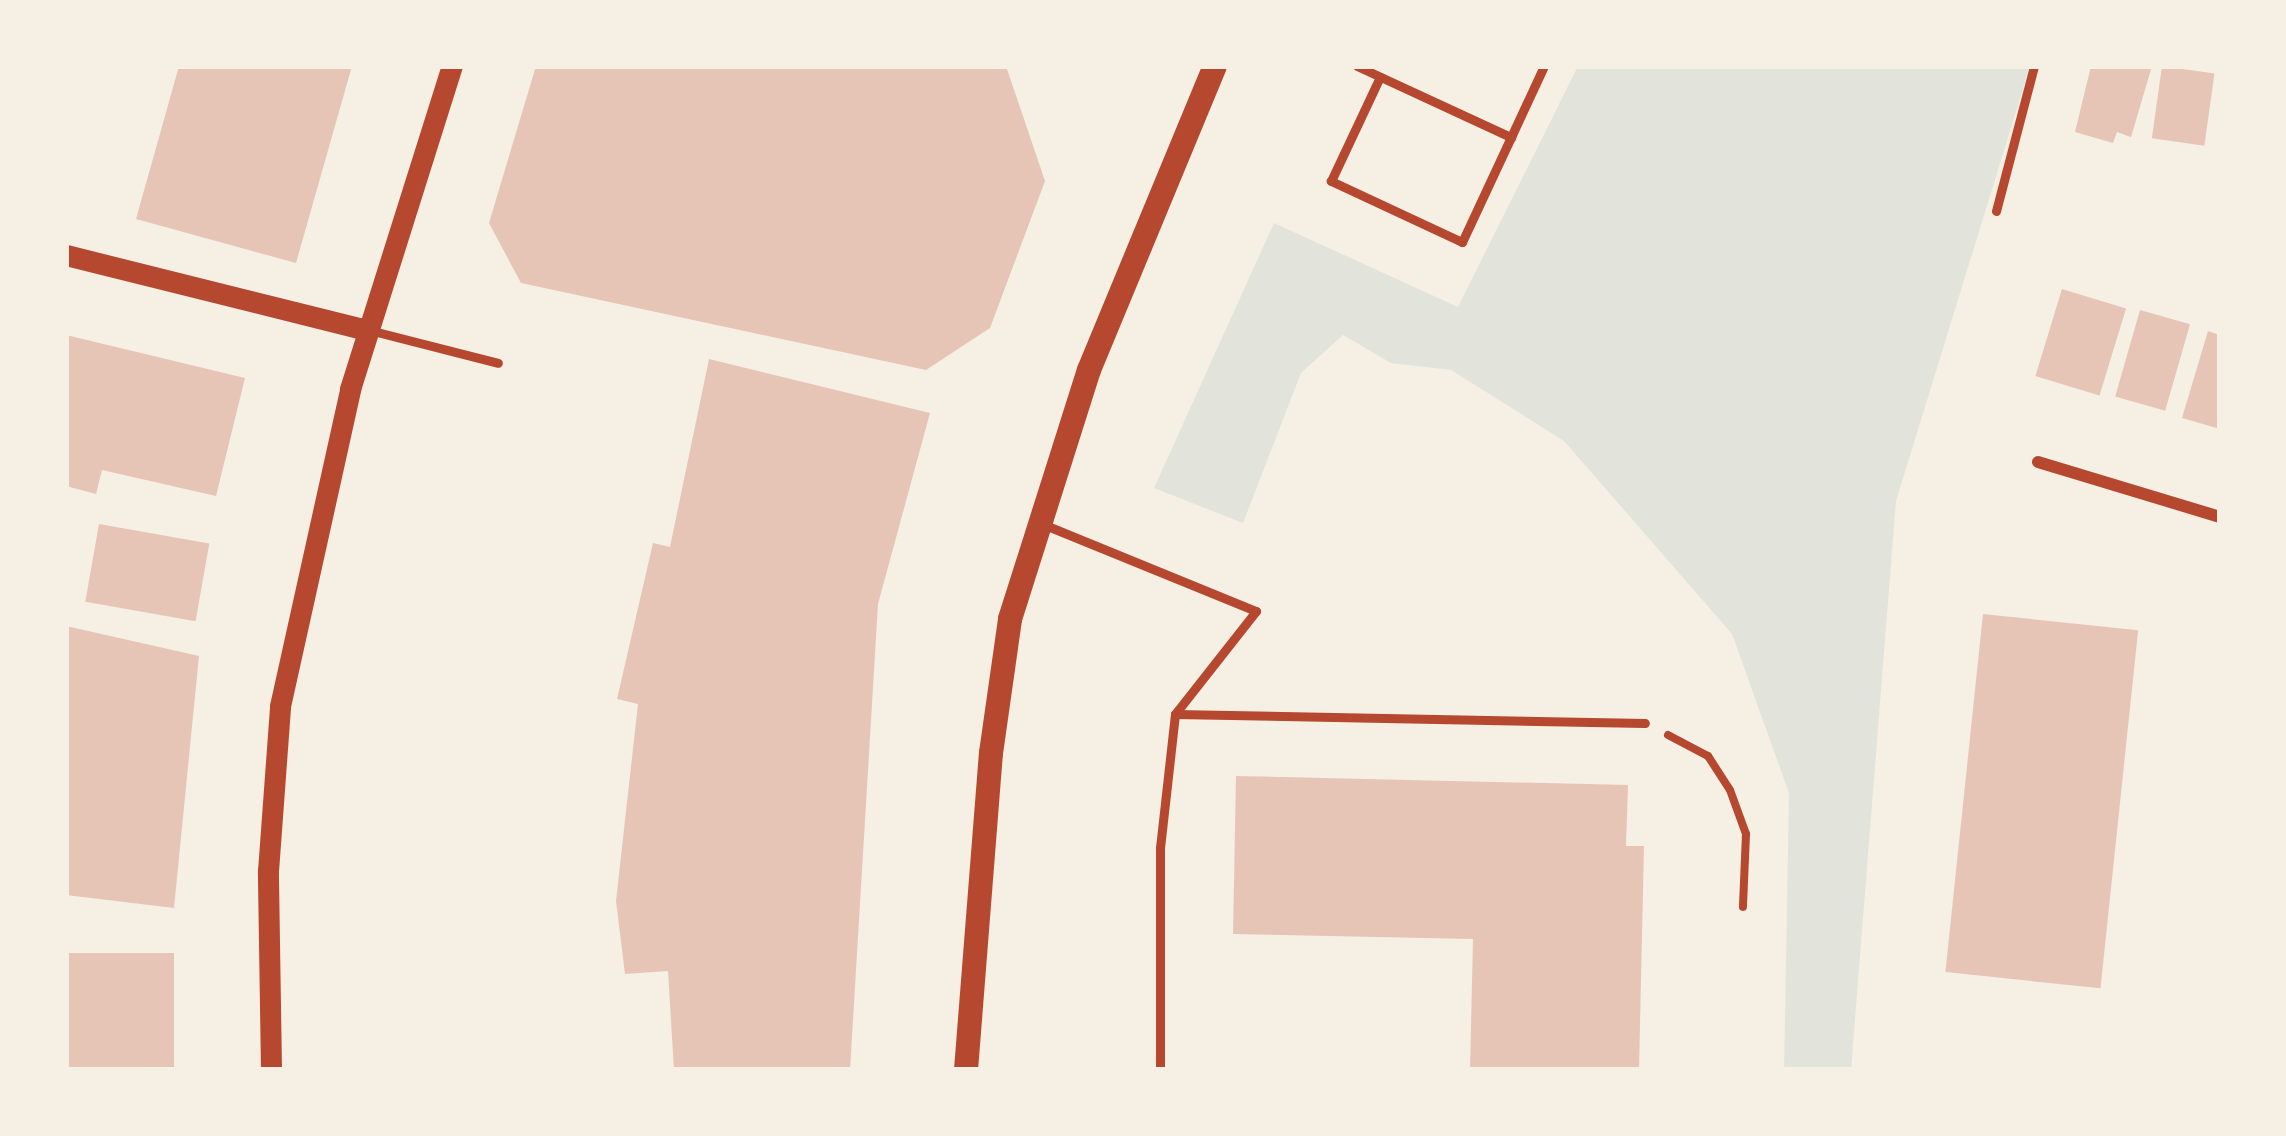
<!DOCTYPE html>
<html>
<head>
<meta charset="utf-8">
<style>
  body { margin:0 }
  #map { position:relative; width:2286px; height:1136px; overflow:hidden; background:#f6efe4; font-family:Arial,sans-serif }
  div>[style] { position:absolute }
  .green>* { inset:0; background:#e2e4dc }
  .building>* { inset:0; background:#e6c5b7; transform-origin:0 0 }
  .path>* { height:8px; margin:-4px; padding:0 4px; transform-origin:4px; border-radius:4px; background:#b5482f }
  .service>* { height:9px; margin:-4.5px; padding:0 4.5px; transform-origin:4.5px; border-radius:4.5px; background:#b5482f }
  .minor>* { height:12px; margin:-6px; padding:0 6px; transform-origin:6px; border-radius:6px; background:#b5482f }
  .tertiary>* { height:21px; margin:-10.5px; padding:0 10.5px; transform-origin:10.5px; border-radius:10.5px; background:#b5482f }
  .secondary>* { height:24px; margin:-12px; padding:0 12px; transform-origin:12px; border-radius:12px; background:#b5482f }
  span { translate:-50% -50%; white-space:nowrap; text-align:center; line-height:1.15; -webkit-text-stroke:12px #f6efe4; paint-order:stroke }
  .frame { position:absolute; inset:0; border:69px solid #f6efe4; pointer-events:none }
</style>
</head>
<body>
<div id="map">
  <div class="green">
    <i style="clip-path:polygon(1578px 66px,2030px 66px,1896px 501px,1851px 1070px,1784px 1070px,1789px 793px,1732px 634px,1564px 441px,1451px 370px,1391px 363px,1343px 335px,1301px 373px,1243px 523px,1154px 488px,1274px 223px,1458px 307px)"></i>
  </div>
  <div class="building">
    <i style="clip-path:polygon(179px 66px,352px 66px,296px 263px,136px 219px)"></i>
    <i style="clip-path:polygon(536px 66px,1006px 66px,1045px 181px,990px 328px,926px 370px,521px 283px,489px 223px)"></i>
    <i style="clip-path:polygon(2091px 66px,2152px 66px,2131px 137px,2117px 132px,2113px 143px,2075px 132px)"></i>
    <i style="left:2162px;top:66px;width:53px;height:73px;rotate:8deg"></i>
    <i style="left:2062px;top:289px;width:67px;height:91px;rotate:17deg"></i>
    <i style="left:2140px;top:310px;width:52px;height:90px;rotate:16deg"></i>
    <i style="clip-path:polygon(2208px 331px,2220px 335px,2220px 429px,2182px 418px)"></i>
    <i style="clip-path:polygon(66px 335px,245px 378px,216px 496px,102px 470px,96px 494px,66px 486px)"></i>
    <i style="clip-path:polygon(709px 359px,930px 413px,878px 604px,850px 1070px,674px 1070px,668px 971px,625px 974px,616px 901px,638px 704px,617px 699px,653px 543px,670px 547px)"></i>
    <i style="left:99px;top:524px;width:112px;height:79px;rotate:10deg"></i>
    <i style="left:1983px;top:614px;width:156px;height:360px;rotate:6deg"></i>
    <i style="clip-path:polygon(66px 626px,199px 656px,174px 908px,66px 895px)"></i>
    <i style="clip-path:polygon(1236px 776px,1628px 785px,1626px 846px,1644px 846px,1639px 1070px,1470px 1070px,1473px 939px,1233px 934px)"></i>
    <i style="left:174px;top:953px;width:117px;height:108px;rotate:90deg"></i>
  </div>
  <div class="path">
    <i style="left:1668px;top:735px;width:45px;rotate:27.7deg"></i>
    <i style="left:1708px;top:756px;width:40px;rotate:57.1deg"></i>
    <i style="left:1730px;top:790px;width:47px;rotate:70deg"></i>
    <i style="left:1746px;top:834px;width:73px;rotate:92.4deg"></i>
  </div>
  <div class="service">
    <i style="left:1357px;top:66px;width:170px;rotate:24.8deg"></i>
    <i style="left:1511px;top:137px;width:116px;rotate:115deg"></i>
    <i style="left:1462px;top:242px;width:145px;rotate:-155deg"></i>
    <i style="left:1331px;top:181px;width:115px;rotate:-64.8deg"></i>
    <i style="left:1511px;top:137px;width:78px;rotate:-65.1deg"></i>
    <i style="left:1996px;top:211px;width:150px;rotate:-75.3deg"></i>
    <i style="left:369px;top:330px;width:133px;rotate:14.3deg"></i>
    <i style="left:1045px;top:525px;width:228px;rotate:22.2deg"></i>
    <i style="left:1256px;top:611px;width:131px;rotate:128.2deg"></i>
    <i style="left:1175px;top:714px;width:135px;rotate:96.4deg"></i>
    <i style="left:1160px;top:848px;width:222px;rotate:90deg"></i>
    <i style="left:1175px;top:714px;width:470px;rotate:1.1deg"></i>
  </div>
  <div class="minor">
    <i style="left:2038px;top:462px;width:190px;rotate:16.8deg"></i>
  </div>
  <div class="tertiary">
    <i style="left:66px;top:255px;width:310px;rotate:14deg"></i>
    <i style="left:271px;top:1070px;width:199px;rotate:-90.9deg"></i>
    <i style="left:268px;top:871px;width:165px;rotate:-85.8deg"></i>
    <i style="left:280px;top:706px;width:325px;rotate:-77.5deg"></i>
    <i style="left:350px;top:389px;width:339px;rotate:-72.5deg"></i>
  </div>
  <div class="secondary">
    <i style="left:966px;top:1070px;width:318px;rotate:-85.5deg"></i>
    <i style="left:991px;top:753px;width:135px;rotate:-81.9deg"></i>
    <i style="left:1010px;top:619px;width:261px;rotate:-72.4deg"></i>
    <i style="left:1089px;top:370px;width:329px;rotate:-67.5deg"></i>
  </div>
  <div class="frame"></div>
</div>
</body>
</html>
